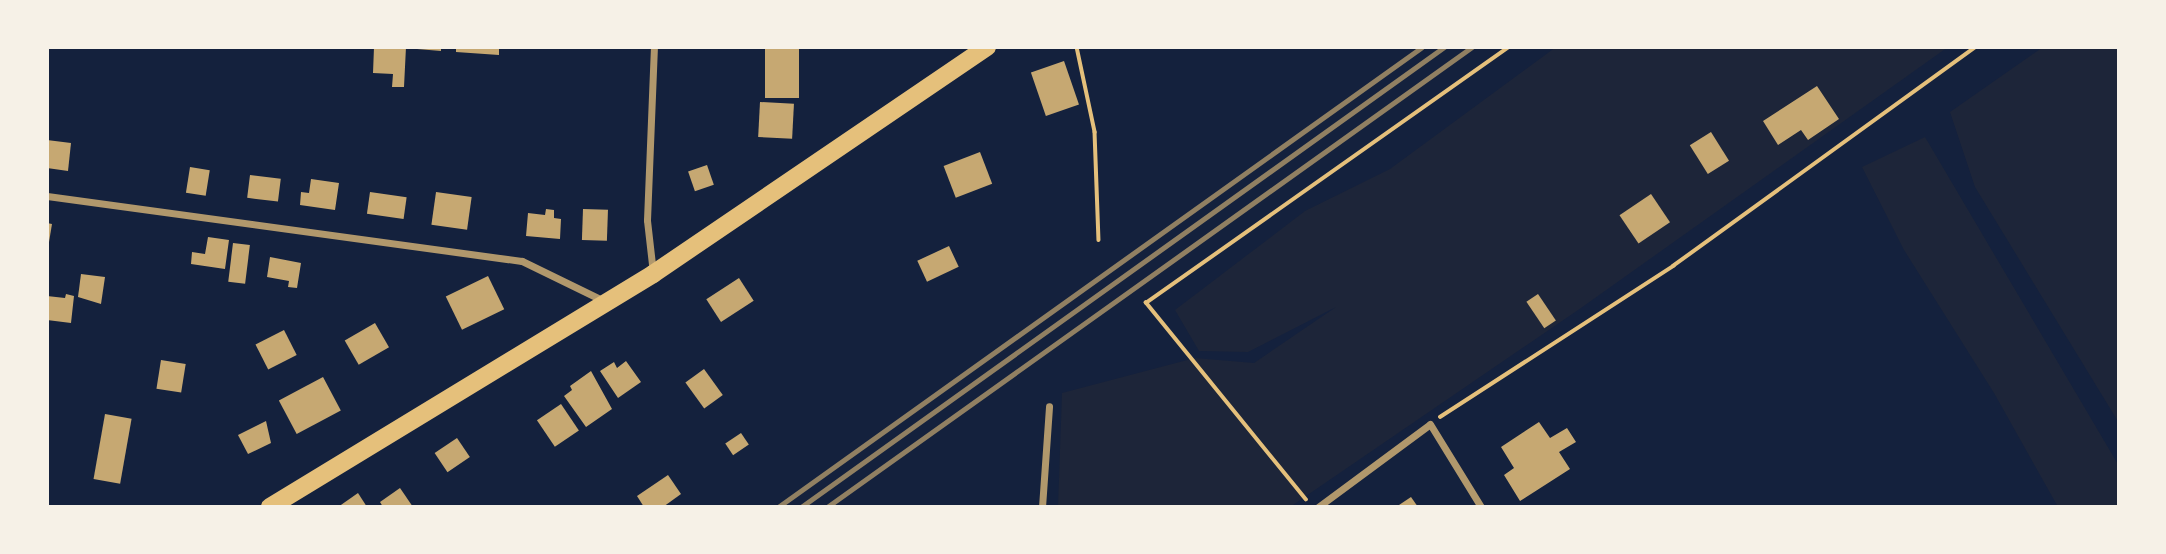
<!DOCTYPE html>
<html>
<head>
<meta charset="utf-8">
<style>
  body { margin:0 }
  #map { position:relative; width:2166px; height:554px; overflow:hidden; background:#14213d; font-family:"DejaVu Sans",sans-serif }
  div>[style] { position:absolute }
  .green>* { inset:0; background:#1d2539 }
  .building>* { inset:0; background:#c6a872; transform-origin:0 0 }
  .path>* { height:3.5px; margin:-1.75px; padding:0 1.75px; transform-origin:1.75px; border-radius:1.75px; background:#e5c07b }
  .minor>* { height:7px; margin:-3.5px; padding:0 3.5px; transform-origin:3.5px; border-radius:3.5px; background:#b1986c }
  .primary>* { height:18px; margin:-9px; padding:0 9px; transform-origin:9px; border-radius:9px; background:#e5c07b }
  .rail>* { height:5px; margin:-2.5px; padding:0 2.5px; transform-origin:2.5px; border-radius:2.5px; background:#918062 }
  span { translate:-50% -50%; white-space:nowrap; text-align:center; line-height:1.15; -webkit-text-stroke:7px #f6f1e7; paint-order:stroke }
  .frame { position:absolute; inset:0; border:49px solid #f6f1e7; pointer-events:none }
</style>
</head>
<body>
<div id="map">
  <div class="green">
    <i style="clip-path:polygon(1556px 47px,1948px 47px,1581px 308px,1290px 507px,1058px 507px,1062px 393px,1195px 358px,1254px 363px,1336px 307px,1248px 352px,1199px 351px,1175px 310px,1305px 211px,1390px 169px)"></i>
    <i style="clip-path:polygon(2043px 47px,2119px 47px,2119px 423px,1975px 187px,1950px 112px)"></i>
    <i style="clip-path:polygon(1925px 137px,2119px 466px,2119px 507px,2058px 507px,1994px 393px,1904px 250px,1862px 167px)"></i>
  </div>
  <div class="building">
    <i style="clip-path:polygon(374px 47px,406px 47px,404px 87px,392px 87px,393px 74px,373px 73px)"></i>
    <i style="clip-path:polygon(417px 47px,441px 47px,441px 51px,417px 49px)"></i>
    <i style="clip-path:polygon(456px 47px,499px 47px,499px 55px,456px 52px)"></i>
    <i style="left:765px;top:47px;width:34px;height:51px"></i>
    <i style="left:1064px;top:61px;width:46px;height:35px;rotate:71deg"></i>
    <i style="clip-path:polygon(1817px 86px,1839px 119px,1808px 140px,1801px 130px,1778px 145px,1763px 121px)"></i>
    <i style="left:760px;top:102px;width:34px;height:35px;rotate:3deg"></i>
    <i style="left:1711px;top:132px;width:34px;height:25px;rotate:58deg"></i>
    <i style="clip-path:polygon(47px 140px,71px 143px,68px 171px,47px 168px)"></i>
    <i style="left:980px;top:152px;width:34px;height:39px;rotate:69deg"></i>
    <i style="left:707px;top:165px;width:21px;height:20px;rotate:71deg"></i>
    <i style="left:190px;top:167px;width:20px;height:26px;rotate:9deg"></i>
    <i style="left:250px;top:175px;width:31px;height:23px;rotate:7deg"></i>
    <i style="clip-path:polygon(311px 179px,339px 183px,335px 210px,300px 205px,301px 192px,309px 193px)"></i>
    <i style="left:370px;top:192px;width:37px;height:22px;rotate:8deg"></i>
    <i style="left:436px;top:192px;width:36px;height:33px;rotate:8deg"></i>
    <i style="left:1651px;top:194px;width:34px;height:38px;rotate:56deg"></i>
    <i style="clip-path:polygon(546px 209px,554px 210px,554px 218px,561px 219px,560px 239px,526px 236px,528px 213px,545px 215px)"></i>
    <i style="left:583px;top:209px;width:25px;height:31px;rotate:2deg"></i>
    <i style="clip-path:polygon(47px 223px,52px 224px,49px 242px,47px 242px)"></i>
    <i style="clip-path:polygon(208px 237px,229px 240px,225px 269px,191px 264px,192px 252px,205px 254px)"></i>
    <i style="left:233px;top:243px;width:17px;height:39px;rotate:7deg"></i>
    <i style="left:949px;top:246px;width:23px;height:35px;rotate:65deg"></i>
    <i style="clip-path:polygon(270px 257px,301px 263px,297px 288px,288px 287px,289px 281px,267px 277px)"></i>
    <i style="clip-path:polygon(81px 274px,105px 277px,101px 304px,78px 297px)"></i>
    <i style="left:488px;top:276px;width:37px;height:47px;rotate:64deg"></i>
    <i style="left:739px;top:278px;width:27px;height:39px;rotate:57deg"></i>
    <i style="clip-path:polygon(66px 294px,74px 296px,71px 323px,47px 320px,47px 296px,65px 298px)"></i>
    <i style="left:1538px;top:294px;width:32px;height:14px;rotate:56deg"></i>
    <i style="left:375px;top:323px;width:28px;height:35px;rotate:60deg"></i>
    <i style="left:284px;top:330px;width:28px;height:32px;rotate:63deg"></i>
    <i style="left:161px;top:360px;width:25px;height:29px;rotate:9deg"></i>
    <i style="clip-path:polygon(626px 361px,641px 382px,618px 398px,600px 371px,614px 362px,617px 368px)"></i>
    <i style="left:704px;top:369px;width:32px;height:23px;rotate:54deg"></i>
    <i style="clip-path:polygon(591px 371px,612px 409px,586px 427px,564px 396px,572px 390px,570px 386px)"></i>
    <i style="left:323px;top:377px;width:38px;height:50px;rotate:62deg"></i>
    <i style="left:561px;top:404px;width:32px;height:29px;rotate:56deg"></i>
    <i style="left:105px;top:414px;width:27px;height:66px;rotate:10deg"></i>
    <i style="clip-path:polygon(266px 421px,271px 443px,248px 454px,238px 435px)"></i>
    <i style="clip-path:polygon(1539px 422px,1550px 438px,1567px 428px,1576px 442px,1559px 452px,1570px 469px,1520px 501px,1504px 475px,1514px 468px,1501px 447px)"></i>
    <i style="left:741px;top:433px;width:14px;height:19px;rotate:56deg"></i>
    <i style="left:457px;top:438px;width:23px;height:27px;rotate:56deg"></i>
    <i style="clip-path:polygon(668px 475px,681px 494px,663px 507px,644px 507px,637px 496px)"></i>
    <i style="clip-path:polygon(400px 488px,413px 507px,383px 507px,380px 502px)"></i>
    <i style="clip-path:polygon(358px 493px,367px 507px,338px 507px)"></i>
    <i style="clip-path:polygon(1411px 497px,1418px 507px,1396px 507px)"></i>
  </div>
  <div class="path">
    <i style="left:1077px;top:47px;width:87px;rotate:78deg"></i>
    <i style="left:1095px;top:132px;width:108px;rotate:87.9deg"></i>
    <i style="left:1440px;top:417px;width:278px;rotate:-32.9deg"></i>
    <i style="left:1673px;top:266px;width:373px;rotate:-35.9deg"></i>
    <i style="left:1306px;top:500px;width:254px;rotate:-129.1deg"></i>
    <i style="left:1146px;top:303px;width:444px;rotate:-35.2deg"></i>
  </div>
  <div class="minor">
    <i style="left:47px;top:196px;width:479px;rotate:7.8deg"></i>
    <i style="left:522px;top:261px;width:93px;rotate:26deg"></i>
    <i style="left:653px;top:273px;width:53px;rotate:-96.5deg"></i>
    <i style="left:647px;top:220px;width:173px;rotate:-87.7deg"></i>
    <i style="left:1042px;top:507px;width:101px;rotate:-86deg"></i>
    <i style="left:1318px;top:507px;width:139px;rotate:-36.5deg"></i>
    <i style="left:1430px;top:424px;width:97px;rotate:58.4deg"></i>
  </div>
  <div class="primary">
    <i style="left:270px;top:507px;width:448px;rotate:-31.3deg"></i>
    <i style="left:653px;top:274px;width:404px;rotate:-34.2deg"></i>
  </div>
  <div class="rail">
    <i style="left:778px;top:507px;width:791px;rotate:-35.54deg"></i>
    <i style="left:801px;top:507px;width:791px;rotate:-35.58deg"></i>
    <i style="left:827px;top:507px;width:792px;rotate:-35.5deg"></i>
  </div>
  <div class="frame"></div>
</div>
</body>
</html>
